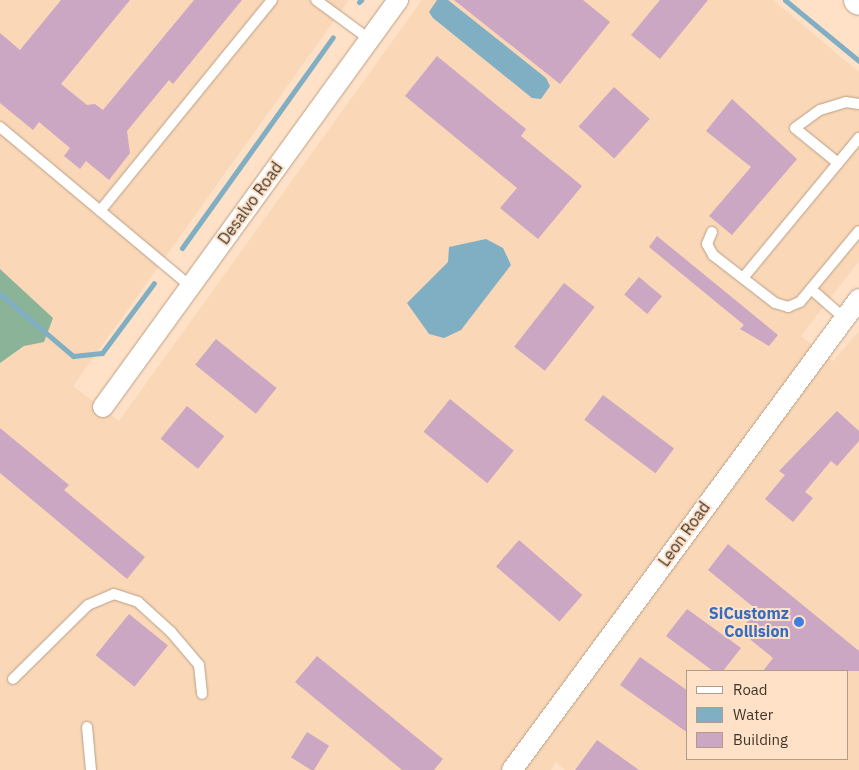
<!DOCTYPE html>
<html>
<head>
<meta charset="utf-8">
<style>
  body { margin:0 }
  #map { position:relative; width:859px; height:770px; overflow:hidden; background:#fee1c7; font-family:"IBM Plex Sans",sans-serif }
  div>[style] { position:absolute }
  .built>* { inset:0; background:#f9d7b7 }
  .forest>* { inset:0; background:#8bb398 }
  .water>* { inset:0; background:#80aec3 }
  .stream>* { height:5px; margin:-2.5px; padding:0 2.5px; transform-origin:2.5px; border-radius:2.5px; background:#80aec3 }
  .building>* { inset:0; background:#cca7c3; transform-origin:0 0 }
  .roads { filter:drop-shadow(0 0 1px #ba9f86) drop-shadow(0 0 1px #ba9f86) }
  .service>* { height:10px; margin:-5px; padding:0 5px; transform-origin:5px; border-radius:5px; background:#fff }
  .minor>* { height:20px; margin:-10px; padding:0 10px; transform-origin:10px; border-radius:10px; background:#fff }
  .trunk>* { height:28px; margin:-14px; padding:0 14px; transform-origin:14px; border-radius:14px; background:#fff }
  .dots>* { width:14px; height:14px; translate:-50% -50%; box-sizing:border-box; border:2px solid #fee1c7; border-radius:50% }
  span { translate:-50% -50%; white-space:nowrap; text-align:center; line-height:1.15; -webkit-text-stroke:4px #fee1c7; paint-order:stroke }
  .street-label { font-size:16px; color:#40352b }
  .shop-label { font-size:16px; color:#366cbe; font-weight:700 }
  .right { translate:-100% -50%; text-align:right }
  .legend { position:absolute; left:686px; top:670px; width:162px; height:90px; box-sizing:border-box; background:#fee1c7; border:1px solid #b29c89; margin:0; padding:6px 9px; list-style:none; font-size:15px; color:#40352b }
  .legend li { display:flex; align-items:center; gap:10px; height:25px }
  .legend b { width:25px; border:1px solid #b29c89 }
</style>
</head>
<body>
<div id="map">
  <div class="built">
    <i style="clip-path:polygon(evenodd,0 0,349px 0,73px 386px,119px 421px,422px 0,773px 0,859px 72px,859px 261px,801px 336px,833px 361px,859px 331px,859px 770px,565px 770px,556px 762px,551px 770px,0 770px,0 362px,24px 346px,0 327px,0 0,688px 671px,848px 671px,848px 759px,688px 759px,688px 671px)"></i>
  </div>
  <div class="forest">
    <i style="clip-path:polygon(0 269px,53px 318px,44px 342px,24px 346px,0 363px)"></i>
  </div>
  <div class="water">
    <i style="clip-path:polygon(437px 0,448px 0,546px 78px,550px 86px,541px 99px,532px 98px,433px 18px,429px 12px)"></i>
    <i style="clip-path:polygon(486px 239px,503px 248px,511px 265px,461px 330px,444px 338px,429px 334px,407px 303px,448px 262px,449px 247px)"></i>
  </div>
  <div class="stream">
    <i style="left:785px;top:0;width:96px;rotate:39.5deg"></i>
    <i style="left:359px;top:2px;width:3px;rotate:-45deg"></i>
    <i style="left:182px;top:248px;width:259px;rotate:-54.4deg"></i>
    <i style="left:0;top:294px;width:96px;rotate:40.3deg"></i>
    <i style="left:73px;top:356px;width:29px;rotate:-6deg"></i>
    <i style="left:102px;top:353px;width:87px;rotate:-53.4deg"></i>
  </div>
  <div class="building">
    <i style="clip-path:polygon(61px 0,130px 0,61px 84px,87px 105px,95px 104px,103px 110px,194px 0,242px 0,173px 84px,169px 80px,127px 131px,130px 153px,109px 180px,86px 161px,80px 169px,64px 156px,70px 148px,39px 122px,33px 130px,0 103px,0 33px,20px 50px)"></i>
    <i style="clip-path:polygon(454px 0,583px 0,610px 22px,560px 84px)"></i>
    <i style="clip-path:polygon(660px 0,708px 0,660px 59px,631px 35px)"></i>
    <i style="clip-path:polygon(437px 56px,526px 129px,521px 136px,582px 186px,538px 239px,500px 208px,517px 188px,405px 96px)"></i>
    <i style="left:614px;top:87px;width:48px;height:53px;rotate:42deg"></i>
    <i style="clip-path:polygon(732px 99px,797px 159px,732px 235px,709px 216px,751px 167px,706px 131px)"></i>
    <i style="clip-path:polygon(657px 236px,778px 335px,769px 346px,740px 329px,744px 325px,649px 247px)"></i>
    <i style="left:639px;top:277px;width:30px;height:23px;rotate:40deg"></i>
    <i style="left:564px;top:283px;width:39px;height:81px;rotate:38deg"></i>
    <i style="left:216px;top:339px;width:78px;height:33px;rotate:39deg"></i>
    <i style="left:603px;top:395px;width:89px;height:31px;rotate:37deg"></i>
    <i style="left:450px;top:399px;width:82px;height:42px;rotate:39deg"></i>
    <i style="left:187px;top:406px;width:48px;height:42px;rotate:39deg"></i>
    <i style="clip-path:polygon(837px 411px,859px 431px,859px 441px,837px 466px,831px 461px,805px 492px,813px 498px,793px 522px,765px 499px,785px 475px,779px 471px)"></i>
    <i style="clip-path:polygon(0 428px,69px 485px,64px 490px,145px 557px,127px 579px,0 473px)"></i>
    <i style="left:519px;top:540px;width:84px;height:35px;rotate:41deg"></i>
    <i style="clip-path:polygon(728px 544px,859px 651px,859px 671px,763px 671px,773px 658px,740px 631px,757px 610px,708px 570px)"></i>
    <i style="clip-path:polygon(687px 609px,741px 648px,723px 671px,713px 671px,666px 636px)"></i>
    <i style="left:129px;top:614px;width:50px;height:53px;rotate:39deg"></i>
    <i style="clip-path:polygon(317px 656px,443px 759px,434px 770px,402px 770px,295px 682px)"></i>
    <i style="clip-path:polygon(640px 657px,688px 691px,688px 733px,620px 685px)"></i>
    <i style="left:307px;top:732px;width:26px;height:30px;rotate:32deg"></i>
    <i style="clip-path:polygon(597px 740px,639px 770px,575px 770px)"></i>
  </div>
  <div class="roads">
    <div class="service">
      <i style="left:316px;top:0;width:66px;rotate:36.3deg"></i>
      <i style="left:0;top:127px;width:248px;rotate:39.9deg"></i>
      <i style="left:838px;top:163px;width:55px;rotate:-140.9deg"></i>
      <i style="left:795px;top:128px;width:31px;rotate:-36deg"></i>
      <i style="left:820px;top:110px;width:27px;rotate:-17deg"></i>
      <i style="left:846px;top:102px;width:13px;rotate:9deg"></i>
      <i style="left:100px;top:211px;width:272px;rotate:-50.8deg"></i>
      <i style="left:712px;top:232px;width:13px;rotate:113deg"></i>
      <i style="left:707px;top:244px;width:13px;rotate:61deg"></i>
      <i style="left:713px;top:255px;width:78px;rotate:37.7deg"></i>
      <i style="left:775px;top:303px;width:14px;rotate:17deg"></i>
      <i style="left:788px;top:307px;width:13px;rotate:-23deg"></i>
      <i style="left:800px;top:302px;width:92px;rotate:-50.3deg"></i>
      <i style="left:743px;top:278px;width:182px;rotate:-50.4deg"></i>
      <i style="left:811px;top:289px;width:44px;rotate:41.3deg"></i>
      <i style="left:13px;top:679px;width:105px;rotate:-44.6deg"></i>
      <i style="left:88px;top:605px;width:28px;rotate:-23deg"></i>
      <i style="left:114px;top:594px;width:25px;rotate:18deg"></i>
      <i style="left:138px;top:602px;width:45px;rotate:42.3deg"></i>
      <i style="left:171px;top:632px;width:43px;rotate:49.7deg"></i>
      <i style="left:199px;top:665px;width:29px;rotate:84deg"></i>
      <i style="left:87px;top:727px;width:43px;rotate:84.7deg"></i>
    </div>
    <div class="minor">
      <i style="left:103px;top:407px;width:503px;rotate:-54.06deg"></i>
      <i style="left:512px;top:770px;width:585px;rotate:-53.62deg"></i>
    </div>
    <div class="trunk">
      <i style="left:858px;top:0;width:1px;rotate:45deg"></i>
    </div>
  </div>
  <div class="dots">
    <i style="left:799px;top:622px;background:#3f7fe0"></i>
  </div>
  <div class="street-label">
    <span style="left:250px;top:203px;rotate:-54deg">Desalvo Road</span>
    <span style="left:684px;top:534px;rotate:-54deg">Leon Road</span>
  </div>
  <div class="shop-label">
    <span class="right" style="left:789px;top:622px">SiCustomz<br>Collision</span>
  </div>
  <ul class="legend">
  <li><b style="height:6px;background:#fff"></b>Road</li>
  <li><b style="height:14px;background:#80aec3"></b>Water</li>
  <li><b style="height:14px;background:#cca7c3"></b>Building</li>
  </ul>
</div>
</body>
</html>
